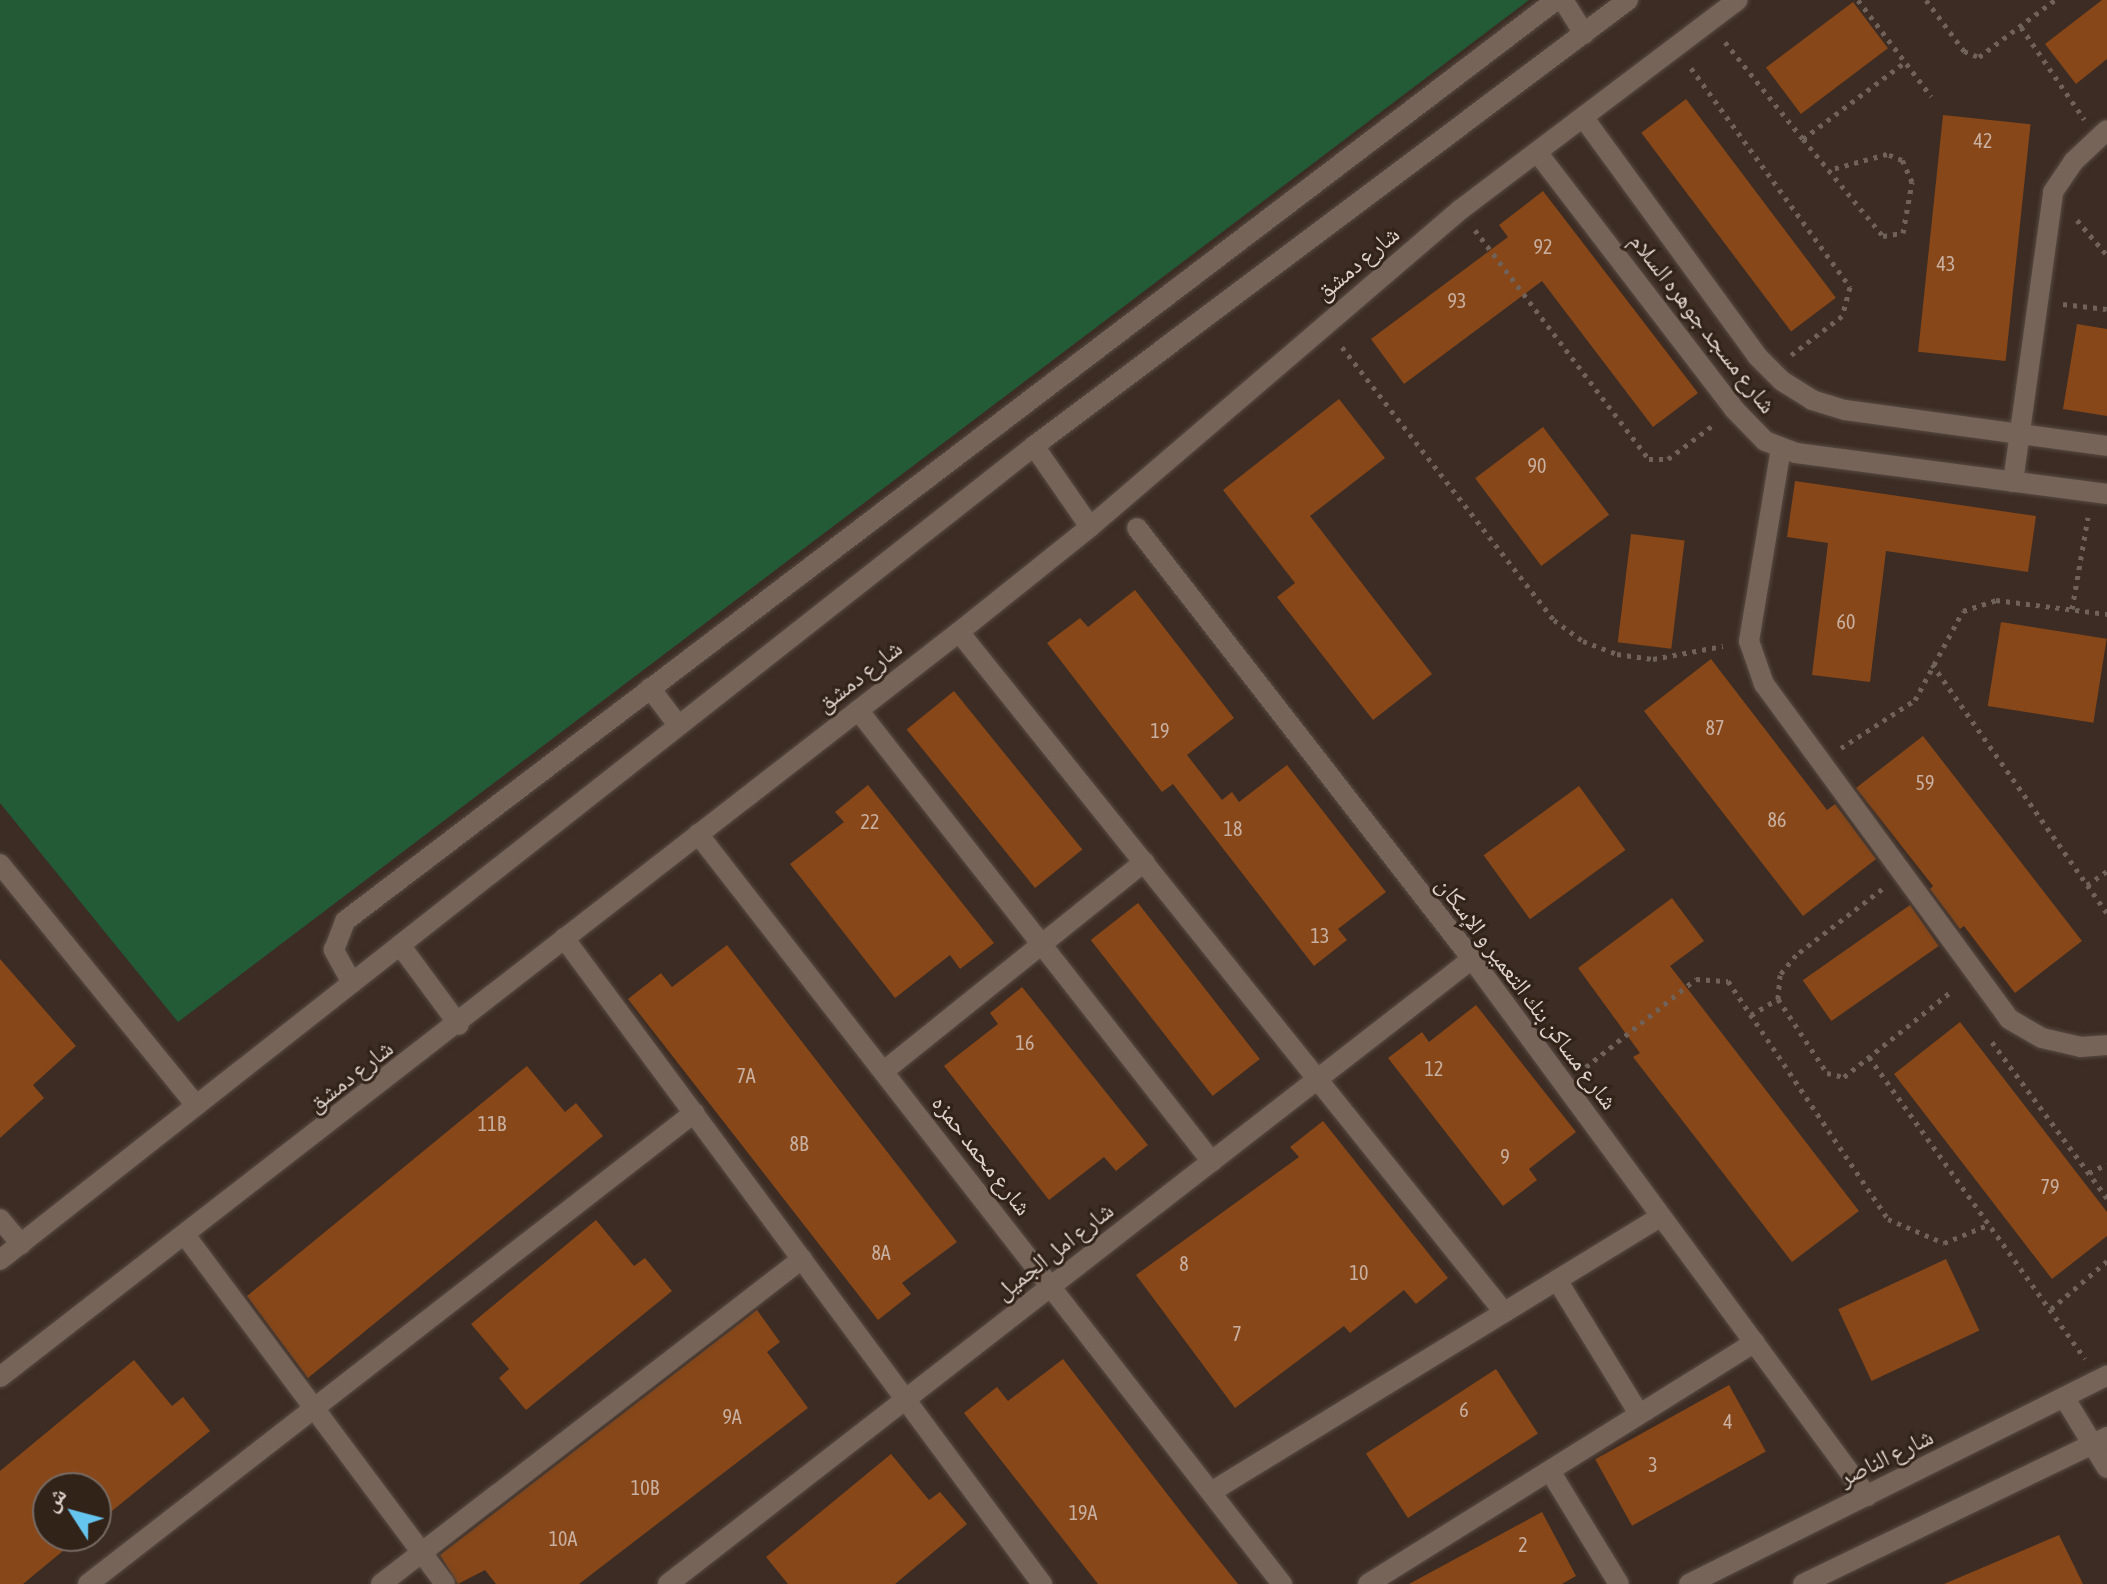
<!DOCTYPE html>
<html>
<head>
<meta charset="utf-8">
<style>
  body { margin:0 }
  #map { position:relative; width:2107px; height:1584px; overflow:hidden; background:#3c2c23; font-family:"Asap Condensed","Noto Naskh Arabic",sans-serif }
  div>[style] { position:absolute }
  .green>* { inset:0; background:#235b37 }
  .building>* { inset:0; background:#874719; transform-origin:0 0 }
  .path>* { height:5px; margin-top:-2.5px; transform-origin:0; background:repeating-linear-gradient(90deg,#706159 0 4px,transparent 0 10px) }
  .roads { filter:drop-shadow(0 0 2px #574a42) drop-shadow(0 0 2px #574a42) }
  .minor>* { height:20px; margin:-10px; padding:0 10px; transform-origin:10px; border-radius:10px; background:#766459 }
  span { translate:-50% -50%; white-space:nowrap; text-align:center; line-height:1.15; -webkit-text-stroke:6px #322319; paint-order:stroke }
  .number-label { font-size:20px; color:#c8af9f }
  .number-label span { -webkit-text-stroke-width:0 }
  .street-label { font-size:24px; color:#ddd2cc }
  .north { position:absolute; left:32px; top:1472px; width:80px; height:80px; box-sizing:border-box; background:#322319; border:2px solid #766961; border-radius:50%; rotate:306deg; font-size:22px; font-weight:700; line-height:32px; text-align:center; color:#ddd2cc }
  .north::after { content:''; display:block; margin:auto; width:28px; height:36px; background:#65c5ee; clip-path:polygon(50% 0,100% 100%,50% 72%,0 100%) }
</style>
</head>
<body>
<div id="map">
  <div class="green">
    <i style="clip-path:polygon(0 0,1529px 0,178px 1022px,0 803px)"></i>
  </div>
  <div class="building">
    <i style="clip-path:polygon(2102px 0,2107px 0,2107px 59px,2076px 84px,2045px 44px)"></i>
    <i style="left:1853px;top:2px;width:58px;height:109px;rotate:53deg"></i>
    <i style="left:1686px;top:99px;width:249px;height:56px;rotate:53deg"></i>
    <i style="left:1943px;top:115px;width:88px;height:238px;rotate:6deg"></i>
    <i style="clip-path:polygon(1543px 191px,1698px 393px,1653px 427px,1542px 281px,1404px 384px,1371px 339px,1508px 237px,1499px 225px)"></i>
    <i style="clip-path:polygon(2077px 324px,2107px 329px,2107px 416px,2063px 409px)"></i>
    <i style="clip-path:polygon(1339px 399px,1385px 458px,1310px 516px,1432px 674px,1373px 720px,1277px 597px,1295px 583px,1223px 490px)"></i>
    <i style="left:1543px;top:427px;width:110px;height:85px;rotate:53deg"></i>
    <i style="clip-path:polygon(1795px 481px,2036px 516px,2028px 572px,1886px 551px,1870px 682px,1812px 675px,1828px 543px,1787px 537px)"></i>
    <i style="left:1631px;top:534px;width:54px;height:109px;rotate:7deg"></i>
    <i style="clip-path:polygon(1135px 590px,1234px 718px,1187px 755px,1222px 800px,1232px 792px,1239px 802px,1287px 765px,1386px 892px,1338px 929px,1347px 940px,1314px 966px,1173px 784px,1162px 792px,1047px 643px,1080px 618px,1088px 627px)"></i>
    <i style="left:2001px;top:622px;width:107px;height:85px;rotate:9deg"></i>
    <i style="clip-path:polygon(1711px 659px,1827px 810px,1835px 804px,1876px 859px,1803px 916px,1644px 711px)"></i>
    <i style="left:954px;top:691px;width:204px;height:61px;rotate:51deg"></i>
    <i style="clip-path:polygon(1923px 736px,2082px 941px,2015px 993px,1964px 926px,1960px 929px,1930px 889px,1933px 886px,1856px 788px)"></i>
    <i style="clip-path:polygon(868px 785px,994px 943px,960px 969px,950px 955px,895px 998px,790px 864px,844px 822px,835px 812px)"></i>
    <i style="left:1579px;top:786px;width:79px;height:118px;rotate:54deg"></i>
    <i style="clip-path:polygon(1672px 898px,1704px 941px,1670px 966px,1859px 1211px,1792px 1262px,1633px 1057px,1640px 1053px,1578px 968px)"></i>
    <i style="left:1138px;top:903px;width:198px;height:60px;rotate:52deg"></i>
    <i style="left:1910px;top:905px;width:50px;height:131px;rotate:55deg"></i>
    <i style="clip-path:polygon(727px 945px,957px 1242px,902px 1283px,911px 1294px,878px 1320px,628px 999px,661px 973px,672px 987px)"></i>
    <i style="clip-path:polygon(0 959px,76px 1046px,33px 1085px,44px 1098px,0 1138px)"></i>
    <i style="clip-path:polygon(1022px 987px,1148px 1145px,1116px 1171px,1104px 1157px,1049px 1200px,944px 1066px,998px 1024px,990px 1013px)"></i>
    <i style="clip-path:polygon(1476px 1005px,1576px 1132px,1529px 1169px,1537px 1180px,1503px 1206px,1388px 1058px,1422px 1032px,1429px 1042px)"></i>
    <i style="clip-path:polygon(1960px 1022px,2107px 1212px,2107px 1236px,2052px 1279px,1894px 1074px)"></i>
    <i style="clip-path:polygon(527px 1066px,565px 1112px,576px 1103px,603px 1136px,308px 1378px,247px 1296px)"></i>
    <i style="clip-path:polygon(1323px 1121px,1448px 1278px,1416px 1304px,1404px 1290px,1350px 1333px,1344px 1326px,1235px 1408px,1136px 1275px,1299px 1157px,1290px 1147px)"></i>
    <i style="clip-path:polygon(596px 1220px,634px 1266px,645px 1258px,672px 1291px,526px 1410px,499px 1378px,509px 1369px,471px 1324px)"></i>
    <i style="left:1946px;top:1259px;width:79px;height:119px;rotate:65deg"></i>
    <i style="clip-path:polygon(757px 1310px,780px 1342px,767px 1352px,808px 1408px,579px 1584px,496px 1584px,485px 1570px,458px 1584px,440px 1555px)"></i>
    <i style="clip-path:polygon(1063px 1359px,1188px 1521px,1238px 1584px,1098px 1584px,964px 1413px,997px 1387px,1008px 1401px)"></i>
    <i style="clip-path:polygon(134px 1360px,172px 1406px,183px 1397px,210px 1431px,96px 1524px,96px 1488px,48px 1488px,48px 1536px,81px 1536px,23px 1584px,0 1584px,0 1471px)"></i>
    <i style="left:1496px;top:1369px;width:77px;height:155px;rotate:57deg"></i>
    <i style="left:1729px;top:1385px;width:76px;height:153px;rotate:61deg"></i>
    <i style="clip-path:polygon(891px 1454px,929px 1500px,940px 1492px,967px 1524px,895px 1584px,788px 1584px,766px 1557px)"></i>
    <i style="clip-path:polygon(1542px 1512px,1576px 1576px,1562px 1584px,1409px 1584px)"></i>
    <i style="clip-path:polygon(2059px 1535px,2083px 1584px,1944px 1584px)"></i>
  </div>
  <div class="path">
    <i style="left:1858px;top:0;width:121px;rotate:52.8deg"></i>
    <i style="left:1926px;top:0;width:64px;rotate:53.3deg"></i>
    <i style="left:1964px;top:51px;width:16px;rotate:22deg"></i>
    <i style="left:1979px;top:57px;width:95px;rotate:-36.9deg"></i>
    <i style="left:2021px;top:27px;width:112px;rotate:55.6deg"></i>
    <i style="left:1725px;top:42px;width:124px;rotate:51.2deg"></i>
    <i style="left:1803px;top:139px;width:126px;rotate:50.5deg"></i>
    <i style="left:1883px;top:236px;width:20px;rotate:-9deg"></i>
    <i style="left:1903px;top:233px;width:52px;rotate:-80deg"></i>
    <i style="left:1912px;top:182px;width:24px;rotate:-114deg"></i>
    <i style="left:1902px;top:160px;width:16px;rotate:-158deg"></i>
    <i style="left:1887px;top:154px;width:60px;rotate:164.6deg"></i>
    <i style="left:1691px;top:68px;width:271px;rotate:54deg"></i>
    <i style="left:1850px;top:287px;width:30px;rotate:105deg"></i>
    <i style="left:1842px;top:316px;width:64px;rotate:142.6deg"></i>
    <i style="left:1803px;top:139px;width:128px;rotate:-37deg"></i>
    <i style="left:2077px;top:220px;width:46px;rotate:49.4deg"></i>
    <i style="left:1475px;top:230px;width:288px;rotate:52.8deg"></i>
    <i style="left:1649px;top:459px;width:19px"></i>
    <i style="left:1668px;top:459px;width:55px;rotate:-36.9deg"></i>
    <i style="left:2063px;top:304px;width:44px;rotate:6.5deg"></i>
    <i style="left:1342px;top:347px;width:346px;rotate:52.2deg"></i>
    <i style="left:1554px;top:620px;width:36px;rotate:36deg"></i>
    <i style="left:1583px;top:641px;width:36px;rotate:21deg"></i>
    <i style="left:1617px;top:654px;width:36px;rotate:8deg"></i>
    <i style="left:1653px;top:659px;width:71px;rotate:-10.5deg"></i>
    <i style="left:2072px;top:609px;width:93px;rotate:-80.1deg"></i>
    <i style="left:1932px;top:664px;width:304px;rotate:54.9deg"></i>
    <i style="left:1841px;top:748px;width:88px;rotate:-33deg"></i>
    <i style="left:1915px;top:700px;width:101px;rotate:-61.7deg"></i>
    <i style="left:1963px;top:611px;width:35px;rotate:-18deg"></i>
    <i style="left:1996px;top:600px;width:112px;rotate:7.2deg"></i>
    <i style="left:2087px;top:885px;width:24px;rotate:-35deg"></i>
    <i style="left:1882px;top:889px;width:108px;rotate:142.5deg"></i>
    <i style="left:1796px;top:955px;width:26px;rotate:129deg"></i>
    <i style="left:1780px;top:975px;width:24px;rotate:95deg"></i>
    <i style="left:1778px;top:999px;width:89px;rotate:56.5deg"></i>
    <i style="left:1827px;top:1073px;width:17px;rotate:13deg"></i>
    <i style="left:1844px;top:1077px;width:139px;rotate:-38.6deg"></i>
    <i style="left:1751px;top:1015px;width:31px;rotate:-31deg"></i>
    <i style="left:1992px;top:1042px;width:194px;rotate:53.6deg"></i>
    <i style="left:1869px;top:1057px;width:371px;rotate:54.4deg"></i>
    <i style="left:1586px;top:1067px;width:141px;rotate:-38.7deg"></i>
    <i style="left:1696px;top:979px;width:32px;rotate:4deg"></i>
    <i style="left:1728px;top:981px;width:287px;rotate:56.1deg"></i>
    <i style="left:1888px;top:1219px;width:61px;rotate:23.2deg"></i>
    <i style="left:1944px;top:1243px;width:50px;rotate:-22.4deg"></i>
    <i style="left:2089px;top:1173px;width:20px;rotate:-27deg"></i>
    <i style="left:2051px;top:1309px;width:74px;rotate:-40.6deg"></i>
  </div>
  <div class="roads">
    <div class="minor">
      <i style="left:1563px;top:0;width:40px;rotate:58deg"></i>
      <i style="left:1583px;top:117px;width:296px;rotate:53.9deg"></i>
      <i style="left:1757px;top:356px;width:35px;rotate:45deg"></i>
      <i style="left:1782px;top:381px;width:36px;rotate:32deg"></i>
      <i style="left:1812px;top:400px;width:34px;rotate:17deg"></i>
      <i style="left:1845px;top:410px;width:264px;rotate:7.8deg"></i>
      <i style="left:1537px;top:152px;width:324px;rotate:52.5deg"></i>
      <i style="left:1734px;top:409px;width:45px;rotate:45.9deg"></i>
      <i style="left:1765px;top:441px;width:33px;rotate:21deg"></i>
      <i style="left:1796px;top:453px;width:314px;rotate:7.5deg"></i>
      <i style="left:1034px;top:446px;width:98px;rotate:55.3deg"></i>
      <i style="left:1781px;top:448px;width:196px;rotate:99.4deg"></i>
      <i style="left:1749px;top:641px;width:46px;rotate:70.8deg"></i>
      <i style="left:1764px;top:684px;width:415px;rotate:53.8deg"></i>
      <i style="left:2009px;top:1019px;width:38px;rotate:30deg"></i>
      <i style="left:2042px;top:1038px;width:39px;rotate:13deg"></i>
      <i style="left:2080px;top:1047px;width:27px;rotate:-4deg"></i>
      <i style="left:2013px;top:482px;width:293px;rotate:-82.1deg"></i>
      <i style="left:2053px;top:192px;width:37px;rotate:-56deg"></i>
      <i style="left:2074px;top:161px;width:45px;rotate:-43.2deg"></i>
      <i style="left:1137px;top:528px;width:546px;rotate:52.14deg"></i>
      <i style="left:1472px;top:959px;width:667px;rotate:53.66deg"></i>
      <i style="left:959px;top:632px;width:871px;rotate:51.29deg"></i>
      <i style="left:650px;top:688px;width:46px;rotate:52.9deg"></i>
      <i style="left:858px;top:710px;width:574px;rotate:51.93deg"></i>
      <i style="left:698px;top:834px;width:951px;rotate:52.09deg"></i>
      <i style="left:0;top:864px;width:311px;rotate:50.9deg"></i>
      <i style="left:564px;top:938px;width:804px;rotate:53.5deg"></i>
      <i style="left:400px;top:945px;width:99px;rotate:53.6deg"></i>
      <i style="left:352px;top:983px;width:38px;rotate:-119deg"></i>
      <i style="left:334px;top:950px;width:31px;rotate:-69deg"></i>
      <i style="left:345px;top:921px;width:1521px;rotate:-37.25deg"></i>
      <i style="left:884px;top:1071px;width:334px;rotate:-38.8deg"></i>
      <i style="left:0;top:1219px;width:33px;rotate:50deg"></i>
      <i style="left:185px;top:1235px;width:435px;rotate:53.3deg"></i>
      <i style="left:0;top:1260px;width:1316px;rotate:-38.21deg"></i>
      <i style="left:1034px;top:446px;width:743px;rotate:-36.9deg"></i>
      <i style="left:1557px;top:1280px;width:157px;rotate:58.5deg"></i>
      <i style="left:0;top:1377px;width:1214px;rotate:-37.84deg"></i>
      <i style="left:959px;top:632px;width:168px;rotate:-38.7deg"></i>
      <i style="left:1090px;top:527px;width:487px;rotate:-40.6deg"></i>
      <i style="left:1460px;top:210px;width:348px;rotate:-37.1deg"></i>
      <i style="left:2064px;top:1397px;width:83px;rotate:58.8deg"></i>
      <i style="left:1550px;top:1471px;width:132px;rotate:58.6deg"></i>
      <i style="left:1211px;top:1492px;width:527px;rotate:-31.49deg"></i>
      <i style="left:88px;top:1584px;width:768px;rotate:-37.86deg"></i>
      <i style="left:381px;top:1584px;width:532px;rotate:-37.67deg"></i>
      <i style="left:668px;top:1584px;width:1018px;rotate:-37.86deg"></i>
      <i style="left:1368px;top:1584px;width:456px;rotate:-32deg"></i>
      <i style="left:1689px;top:1584px;width:467px;rotate:-26.5deg"></i>
      <i style="left:1803px;top:1584px;width:338px;rotate:-25.8deg"></i>
    </div>
  </div>
  <div class="number-label">
    <span style="left:1983px;top:140px">42</span>
    <span style="left:1543px;top:246px">92</span>
    <span style="left:1946px;top:263px">43</span>
    <span style="left:1457px;top:300px">93</span>
    <span style="left:1537px;top:465px">90</span>
    <span style="left:1846px;top:621px">60</span>
    <span style="left:1715px;top:727px">87</span>
    <span style="left:1160px;top:730px">19</span>
    <span style="left:1925px;top:782px">59</span>
    <span style="left:1777px;top:819px">86</span>
    <span style="left:870px;top:821px">22</span>
    <span style="left:1233px;top:828px">18</span>
    <span style="left:1320px;top:935px">13</span>
    <span style="left:1025px;top:1042px">16</span>
    <span style="left:1434px;top:1068px">12</span>
    <span style="left:746px;top:1075px">7A</span>
    <span style="left:492px;top:1123px">11B</span>
    <span style="left:799px;top:1143px">8B</span>
    <span style="left:1505px;top:1156px">9</span>
    <span style="left:2050px;top:1186px">79</span>
    <span style="left:881px;top:1252px">8A</span>
    <span style="left:1184px;top:1263px">8</span>
    <span style="left:1359px;top:1272px">10</span>
    <span style="left:1237px;top:1333px">7</span>
    <span style="left:1464px;top:1409px">6</span>
    <span style="left:732px;top:1416px">9A</span>
    <span style="left:1728px;top:1421px">4</span>
    <span style="left:1653px;top:1464px">3</span>
    <span style="left:645px;top:1487px">10B</span>
    <span style="left:1083px;top:1512px">19A</span>
    <span style="left:563px;top:1538px">10A</span>
    <span style="left:1523px;top:1544px">2</span>
  </div>
  <div class="street-label">
    <span style="left:1357px;top:263px;rotate:-40deg">شارع دمشق</span>
    <span style="left:1703px;top:323px;rotate:52deg">شارع مسجد جوهره السلام</span>
    <span style="left:859px;top:676px;rotate:-38deg">شارع دمشق</span>
    <span style="left:1527px;top:993px;rotate:53deg">شارع مساكن بنك التعمير و الإسكان</span>
    <span style="left:350px;top:1076px;rotate:-38deg">شارع دمشق</span>
    <span style="left:982px;top:1155px;rotate:52deg">شارع محمد حمزه</span>
    <span style="left:1054px;top:1251px;rotate:-38deg">شارع امل الجميل</span>
    <span style="left:1886px;top:1457px;rotate:-26deg">شارع الناصر</span>
  </div>
  <div class="north">ش</div>
</div>
</body>
</html>
